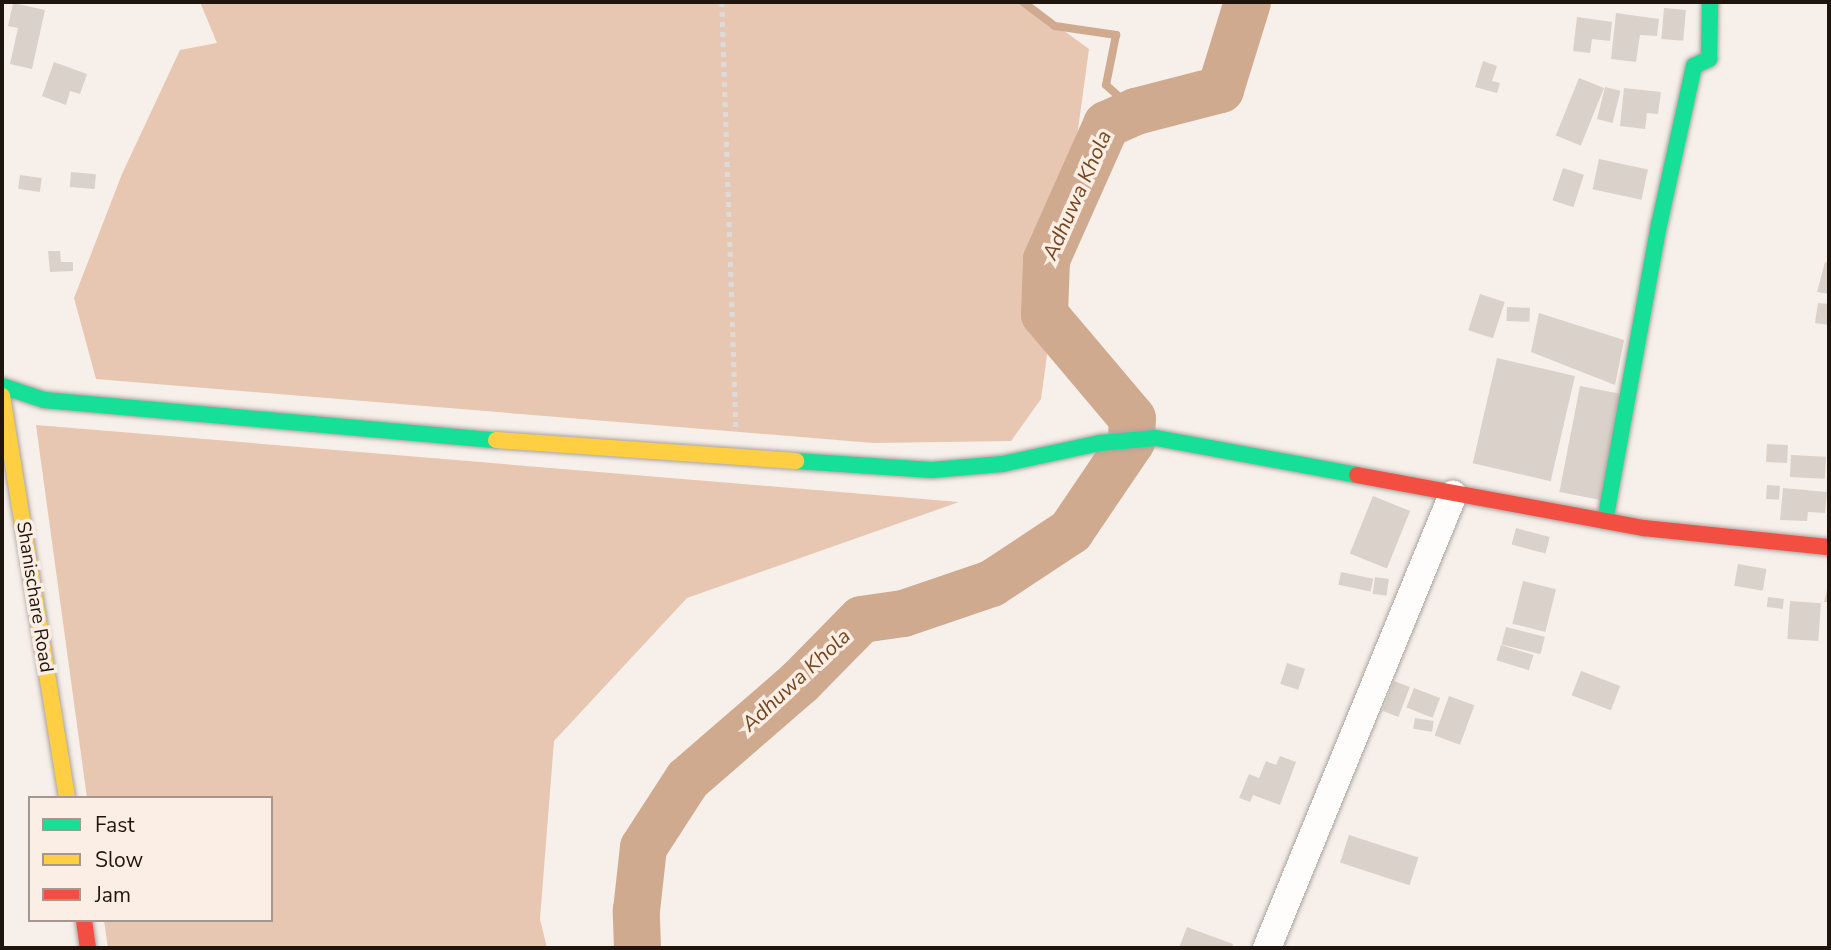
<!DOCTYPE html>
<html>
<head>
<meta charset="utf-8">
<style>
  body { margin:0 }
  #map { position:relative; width:1831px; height:950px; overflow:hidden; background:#f6efea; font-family:"Nunito Sans",sans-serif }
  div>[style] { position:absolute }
  .forest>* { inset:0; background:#e7c7b1 }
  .stream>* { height:8px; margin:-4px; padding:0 4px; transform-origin:4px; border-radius:4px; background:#d0aa8f }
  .river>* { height:47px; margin:-23.5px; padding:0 23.5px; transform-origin:23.5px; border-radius:23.5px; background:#d0aa8f }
  .building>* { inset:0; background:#dad1ca; transform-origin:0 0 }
  .path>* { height:4.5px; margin-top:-2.25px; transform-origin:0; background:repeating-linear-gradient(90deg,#dddbda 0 5px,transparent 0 10px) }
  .roads { filter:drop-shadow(0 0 2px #aba29c) drop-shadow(0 0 2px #aba29c) }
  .street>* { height:28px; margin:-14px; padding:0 14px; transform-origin:14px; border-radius:14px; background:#fefdfc }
  .fast>* { height:16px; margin:-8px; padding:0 8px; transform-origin:8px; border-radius:8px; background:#16e098 }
  .slow>* { height:16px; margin:-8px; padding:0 8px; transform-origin:8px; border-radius:8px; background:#ffcf43 }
  .jam>* { height:16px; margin:-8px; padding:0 8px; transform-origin:8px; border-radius:8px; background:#f24e42 }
  span { translate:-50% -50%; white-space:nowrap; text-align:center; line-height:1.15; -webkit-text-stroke:7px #fbeee5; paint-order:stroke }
  .street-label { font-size:19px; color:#20150d }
  .water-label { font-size:21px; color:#76441b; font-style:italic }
  .frame { position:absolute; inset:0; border:4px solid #20150d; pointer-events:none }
  .legend { position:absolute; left:28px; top:796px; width:245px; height:126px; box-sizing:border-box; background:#fbeee5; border:2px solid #a3978f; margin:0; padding:9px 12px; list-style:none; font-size:21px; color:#20150d }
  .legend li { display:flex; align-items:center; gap:14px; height:35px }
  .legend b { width:35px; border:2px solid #a3978f }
</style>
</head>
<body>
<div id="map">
  <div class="forest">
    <i style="clip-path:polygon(200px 2px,1024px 2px,1089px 49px,1041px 399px,1011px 441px,873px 443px,96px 379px,74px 298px,122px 174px,180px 50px,217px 43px)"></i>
    <i style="clip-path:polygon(36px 425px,959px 502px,687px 598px,554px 741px,540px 919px,547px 948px,108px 948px,104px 920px,271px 920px,271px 798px,87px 798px)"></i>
  </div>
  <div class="stream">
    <i style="left:1023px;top:2px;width:40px;rotate:37deg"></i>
    <i style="left:1055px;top:26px;width:62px;rotate:8.4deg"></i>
    <i style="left:1116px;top:35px;width:51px;rotate:101.3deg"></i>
    <i style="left:1106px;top:85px;width:39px;rotate:42deg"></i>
  </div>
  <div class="river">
    <i style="left:637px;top:948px;width:38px;rotate:-92deg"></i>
    <i style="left:636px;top:910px;width:63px;rotate:-83.7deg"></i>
    <i style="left:643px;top:847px;width:81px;rotate:-57.1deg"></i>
    <i style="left:687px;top:779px;width:148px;rotate:-40.9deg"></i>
    <i style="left:799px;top:682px;width:88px;rotate:-45.5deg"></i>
    <i style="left:861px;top:619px;width:42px;rotate:-8.1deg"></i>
    <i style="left:903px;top:613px;width:93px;rotate:-18.8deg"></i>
    <i style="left:991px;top:583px;width:95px;rotate:-33.4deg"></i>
    <i style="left:1070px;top:531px;width:109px;rotate:-55.9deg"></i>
    <i style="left:1131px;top:441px;width:23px;rotate:-88deg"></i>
    <i style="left:1132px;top:418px;width:136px;rotate:-130.2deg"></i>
    <i style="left:1044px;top:314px;width:55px;rotate:-87.9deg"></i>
    <i style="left:1046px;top:259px;width:148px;rotate:-66deg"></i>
    <i style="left:1106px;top:124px;width:32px;rotate:-24deg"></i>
    <i style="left:1135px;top:111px;width:88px;rotate:-14.5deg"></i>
    <i style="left:1220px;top:89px;width:91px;rotate:-72.8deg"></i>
  </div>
  <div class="building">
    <i style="clip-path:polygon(13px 3px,45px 10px,32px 69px,10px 64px,18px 28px,8px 26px)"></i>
    <i style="left:1664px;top:8px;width:22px;height:31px;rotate:5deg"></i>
    <i style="clip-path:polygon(1616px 13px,1659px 19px,1657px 36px,1640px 35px,1636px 62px,1611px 59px)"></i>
    <i style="clip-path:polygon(1577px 17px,1612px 22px,1610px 41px,1592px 39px,1590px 53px,1573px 51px)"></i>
    <i style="clip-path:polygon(1483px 61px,1497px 66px,1492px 81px,1500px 83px,1497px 93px,1475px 87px)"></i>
    <i style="clip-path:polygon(54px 62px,87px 74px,80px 94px,70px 91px,66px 105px,42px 96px)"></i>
    <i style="left:1579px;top:78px;width:27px;height:62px;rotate:22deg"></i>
    <i style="left:1605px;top:87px;width:16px;height:33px;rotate:14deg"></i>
    <i style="clip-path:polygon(1624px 88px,1661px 92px,1658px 114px,1647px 113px,1645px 129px,1620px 126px)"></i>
    <i style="left:1599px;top:159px;width:50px;height:31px;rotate:12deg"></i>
    <i style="left:1563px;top:168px;width:22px;height:34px;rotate:18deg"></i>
    <i style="left:71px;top:172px;width:25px;height:15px;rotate:5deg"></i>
    <i style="left:20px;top:175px;width:22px;height:14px;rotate:8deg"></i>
    <i style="clip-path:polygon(48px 251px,60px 251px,61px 262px,73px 262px,73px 271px,50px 272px)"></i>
    <i style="clip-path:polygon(1825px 262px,1829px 263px,1829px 294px,1817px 292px)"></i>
    <i style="left:1480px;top:294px;width:26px;height:38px;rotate:18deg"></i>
    <i style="clip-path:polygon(1818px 303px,1829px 304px,1829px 325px,1815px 323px)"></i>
    <i style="left:1507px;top:307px;width:23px;height:14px;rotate:2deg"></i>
    <i style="clip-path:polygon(1539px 313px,1624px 340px,1615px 385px,1531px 352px)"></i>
    <i style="left:1497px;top:358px;width:80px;height:108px;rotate:13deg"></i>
    <i style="left:1580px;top:386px;width:42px;height:108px;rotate:11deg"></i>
    <i style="left:1767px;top:444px;width:21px;height:18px;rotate:3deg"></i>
    <i style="left:1791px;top:455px;width:35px;height:22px;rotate:3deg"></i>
    <i style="left:1767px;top:485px;width:13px;height:14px;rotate:4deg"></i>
    <i style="clip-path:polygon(1783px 488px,1827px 492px,1825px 513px,1808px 512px,1807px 521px,1780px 520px)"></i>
    <i style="left:1373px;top:496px;width:40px;height:62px;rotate:22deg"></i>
    <i style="left:1516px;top:528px;width:35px;height:17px;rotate:15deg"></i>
    <i style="left:1738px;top:564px;width:29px;height:22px;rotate:10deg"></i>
    <i style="left:1341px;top:572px;width:33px;height:13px;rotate:12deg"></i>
    <i style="left:1375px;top:577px;width:14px;height:17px;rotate:8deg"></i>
    <i style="left:1523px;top:581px;width:34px;height:44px;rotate:14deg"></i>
    <i style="clip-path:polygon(1829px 582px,1829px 602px,1824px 602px)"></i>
    <i style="left:1768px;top:597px;width:16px;height:10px;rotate:7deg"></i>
    <i style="left:1790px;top:601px;width:31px;height:38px;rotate:4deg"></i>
    <i style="left:1506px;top:627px;width:40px;height:18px;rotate:14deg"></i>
    <i style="left:1501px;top:645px;width:34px;height:16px;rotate:17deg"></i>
    <i style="left:1287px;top:663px;width:19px;height:22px;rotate:18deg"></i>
    <i style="left:1581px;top:671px;width:42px;height:26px;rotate:21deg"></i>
    <i style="left:1394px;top:681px;width:17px;height:32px;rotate:21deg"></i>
    <i style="left:1414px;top:688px;width:28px;height:21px;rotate:21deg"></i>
    <i style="left:1449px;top:696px;width:27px;height:42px;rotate:20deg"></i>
    <i style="left:1415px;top:718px;width:19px;height:11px;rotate:9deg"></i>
    <i style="clip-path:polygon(1280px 756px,1296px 762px,1280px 805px,1253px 795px,1250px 802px,1239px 798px,1249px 774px,1259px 778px,1266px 761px,1276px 765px)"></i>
    <i style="left:1349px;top:835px;width:73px;height:29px;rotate:18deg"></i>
    <i style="clip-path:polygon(1187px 927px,1233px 944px,1232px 948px,1179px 948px)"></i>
  </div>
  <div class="path">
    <i style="left:722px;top:2px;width:426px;rotate:88.1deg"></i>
  </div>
  <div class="roads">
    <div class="street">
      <i style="left:1267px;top:948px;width:490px;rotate:-67.7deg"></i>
    </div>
    <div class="fast">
      <i style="left:2px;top:386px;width:44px;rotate:18.4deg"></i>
      <i style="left:44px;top:400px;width:454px;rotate:5.1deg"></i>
      <i style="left:796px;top:461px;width:136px;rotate:3.8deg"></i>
      <i style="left:932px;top:470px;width:70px;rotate:-4.9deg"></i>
      <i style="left:1002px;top:464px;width:100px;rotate:-12.1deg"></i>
      <i style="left:1100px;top:443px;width:56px;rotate:-5.1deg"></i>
      <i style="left:1156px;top:438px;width:204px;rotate:10.4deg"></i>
      <i style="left:1605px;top:521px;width:301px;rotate:-79.7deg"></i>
      <i style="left:1659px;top:225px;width:163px;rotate:-77.6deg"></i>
      <i style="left:1694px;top:66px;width:17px;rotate:-25deg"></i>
      <i style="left:1709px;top:59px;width:57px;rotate:-89deg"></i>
    </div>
    <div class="slow">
      <i style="left:2px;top:396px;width:407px;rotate:80.8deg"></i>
      <i style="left:496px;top:440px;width:301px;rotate:4deg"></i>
    </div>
    <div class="jam">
      <i style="left:1357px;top:475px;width:292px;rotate:10.5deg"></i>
      <i style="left:1644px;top:528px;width:186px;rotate:5.9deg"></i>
      <i style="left:84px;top:920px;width:28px;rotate:82deg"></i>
    </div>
  </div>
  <div class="street-label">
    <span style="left:34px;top:597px;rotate:81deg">Shanischare Road</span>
  </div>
  <div class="water-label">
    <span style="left:1077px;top:195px;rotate:-66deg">Adhuwa Khola</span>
    <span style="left:796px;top:680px;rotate:-43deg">Adhuwa Khola</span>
  </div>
  <div class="frame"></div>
  <ul class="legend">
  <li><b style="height:9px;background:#16e098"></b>Fast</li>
  <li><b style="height:9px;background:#ffcf43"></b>Slow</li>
  <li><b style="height:9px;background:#f24e42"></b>Jam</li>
  </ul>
</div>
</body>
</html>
